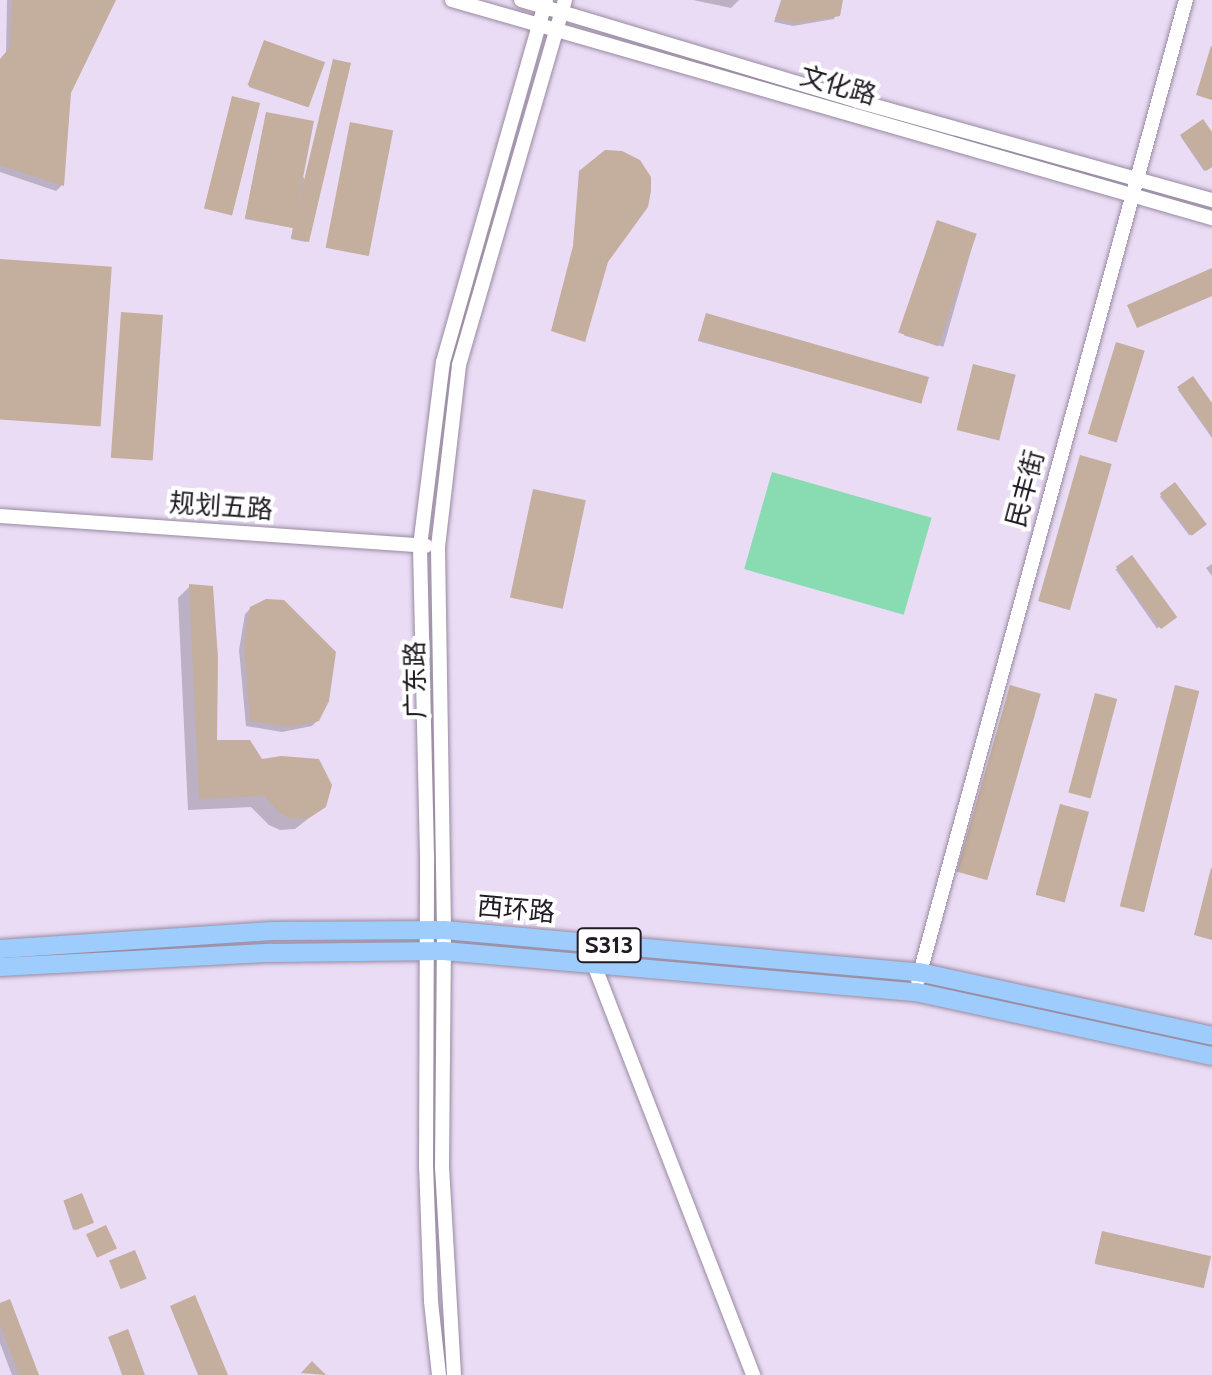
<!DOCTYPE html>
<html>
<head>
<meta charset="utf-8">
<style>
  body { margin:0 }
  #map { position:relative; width:1212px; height:1375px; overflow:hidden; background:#eadcf5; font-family:Cabin,"Noto Sans SC",sans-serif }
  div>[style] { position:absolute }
  .green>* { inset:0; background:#89dbb1; transform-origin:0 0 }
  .shadow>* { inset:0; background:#0003; transform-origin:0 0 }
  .building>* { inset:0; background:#c4ae9d; transform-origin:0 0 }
  .roads { filter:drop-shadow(0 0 2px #978aa0) drop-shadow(0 0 2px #978aa0) }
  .minor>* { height:14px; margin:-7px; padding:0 7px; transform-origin:7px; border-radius:7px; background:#fff }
  .major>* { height:18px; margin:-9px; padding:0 9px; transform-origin:9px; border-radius:9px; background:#9ecdfd }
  span { translate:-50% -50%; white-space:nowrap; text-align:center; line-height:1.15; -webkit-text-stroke:8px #fff; paint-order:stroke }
  .shield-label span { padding:2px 6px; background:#fff; border:2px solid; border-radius:6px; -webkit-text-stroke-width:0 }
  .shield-label { font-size:24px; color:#201b24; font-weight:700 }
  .street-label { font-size:26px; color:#201b24 }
</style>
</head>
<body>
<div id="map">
  <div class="green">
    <i style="left:772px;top:472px;width:166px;height:101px;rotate:16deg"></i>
  </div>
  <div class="shadow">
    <i style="clip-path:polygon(7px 0,114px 0,70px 92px,62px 185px,56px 191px,0 172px,0 61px,6px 55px)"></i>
    <i style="clip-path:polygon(693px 0,739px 0,731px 8px)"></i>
    <i style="clip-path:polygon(781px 0,841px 0,834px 19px,793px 26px,774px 22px)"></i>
    <i style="clip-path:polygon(263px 44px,308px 106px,307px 107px,249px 87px)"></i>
    <i style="clip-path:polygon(266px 114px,305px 180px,306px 242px,291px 239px,293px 228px,245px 219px)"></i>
    <i style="clip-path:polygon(1203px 122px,1212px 135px,1212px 165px,1204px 171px,1181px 137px)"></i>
    <i style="left:936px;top:224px;width:41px;height:116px;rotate:16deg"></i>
    <i style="clip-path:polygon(705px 317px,920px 402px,698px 341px)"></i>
    <i style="clip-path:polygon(1192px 379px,1212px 407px,1212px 438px,1178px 390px)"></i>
    <i style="left:1175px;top:485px;width:49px;height:19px;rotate:53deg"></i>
    <i style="left:1132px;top:558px;width:72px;height:20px;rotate:55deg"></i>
    <i style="clip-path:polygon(1212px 564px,1212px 576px,1206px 568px)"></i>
    <i style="clip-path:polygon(190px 586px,215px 742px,261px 762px,324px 806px,295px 829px,280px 830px,269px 825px,251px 807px,188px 810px,178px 598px)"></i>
    <i style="clip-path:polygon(251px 608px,318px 720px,312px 726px,282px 732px,246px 726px,239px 650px,245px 614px)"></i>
    <i style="clip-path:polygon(64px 1202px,90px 1223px,73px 1230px)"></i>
    <i style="clip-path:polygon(1102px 1234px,1202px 1287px,1095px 1264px)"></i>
    <i style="clip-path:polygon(0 1305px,36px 1375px,12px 1375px,0 1343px)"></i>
    <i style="clip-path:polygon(171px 1308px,226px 1375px,198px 1375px)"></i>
    <i style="clip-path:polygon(109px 1338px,143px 1375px,122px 1375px)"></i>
  </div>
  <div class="building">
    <i style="clip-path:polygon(12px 0,116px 0,71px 93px,64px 186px,0 165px,0 59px,10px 47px)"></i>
    <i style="clip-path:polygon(782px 0,843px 0,840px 16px,798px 23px,775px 19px)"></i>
    <i style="left:264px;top:40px;width:65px;height:48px;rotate:20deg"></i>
    <i style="clip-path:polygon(1211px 46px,1212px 46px,1212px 100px,1196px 95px)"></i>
    <i style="clip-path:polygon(333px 59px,351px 63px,309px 242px,291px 238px,293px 228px,245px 218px,266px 112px,314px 121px,296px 214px)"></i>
    <i style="left:232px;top:96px;width:29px;height:116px;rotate:14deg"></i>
    <i style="clip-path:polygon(1203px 119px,1212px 132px,1212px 167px,1206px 171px,1180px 135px)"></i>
    <i style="left:350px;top:122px;width:44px;height:128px;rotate:11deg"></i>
    <i style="clip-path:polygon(605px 150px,622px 151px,640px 160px,651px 177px,651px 191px,648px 207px,608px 262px,585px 342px,551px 331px,573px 246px,579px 171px)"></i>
    <i style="left:937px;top:220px;width:42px;height:119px;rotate:19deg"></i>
    <i style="left:0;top:259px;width:112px;height:160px;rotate:4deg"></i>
    <i style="clip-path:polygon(1212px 268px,1212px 296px,1137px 328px,1127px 305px)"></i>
    <i style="left:121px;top:312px;width:42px;height:146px;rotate:4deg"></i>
    <i style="left:706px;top:313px;width:232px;height:28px;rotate:16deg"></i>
    <i style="left:1116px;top:342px;width:30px;height:96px;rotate:17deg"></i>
    <i style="left:973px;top:364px;width:44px;height:68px;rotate:14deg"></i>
    <i style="clip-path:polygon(1193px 376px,1212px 403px,1212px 436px,1177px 387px)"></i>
    <i style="left:1080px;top:455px;width:33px;height:152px;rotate:16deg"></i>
    <i style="left:1175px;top:482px;width:53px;height:19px;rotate:53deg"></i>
    <i style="left:533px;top:489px;width:54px;height:111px;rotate:12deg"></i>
    <i style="left:1132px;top:555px;width:77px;height:20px;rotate:54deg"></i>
    <i style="clip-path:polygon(189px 584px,213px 586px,218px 658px,217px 740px,250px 740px,262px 759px,281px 756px,319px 759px,332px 785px,326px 807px,309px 818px,293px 819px,281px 814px,264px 796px,199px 799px)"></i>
    <i style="clip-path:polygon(266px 599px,284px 600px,336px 652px,329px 701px,319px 721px,289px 727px,250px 721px,244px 643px,250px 607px)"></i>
    <i style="left:1010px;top:685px;width:32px;height:194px;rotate:16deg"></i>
    <i style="left:1175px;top:685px;width:25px;height:228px;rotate:14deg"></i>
    <i style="left:1095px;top:693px;width:23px;height:103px;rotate:15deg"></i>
    <i style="left:1060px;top:804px;width:30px;height:94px;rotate:15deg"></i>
    <i style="clip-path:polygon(1211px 868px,1212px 868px,1212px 940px,1194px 935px)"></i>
    <i style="left:82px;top:1193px;width:32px;height:20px;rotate:68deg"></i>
    <i style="left:106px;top:1225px;width:26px;height:22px;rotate:65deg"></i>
    <i style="left:1102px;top:1231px;width:112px;height:33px;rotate:13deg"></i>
    <i style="left:135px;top:1250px;width:31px;height:28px;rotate:68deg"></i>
    <i style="clip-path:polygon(195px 1295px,228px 1375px,199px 1375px,170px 1306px)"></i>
    <i style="clip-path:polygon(10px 1299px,39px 1375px,19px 1375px,0 1324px,0 1303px)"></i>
    <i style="clip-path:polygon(128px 1329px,145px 1375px,123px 1375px,108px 1337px)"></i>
    <i style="clip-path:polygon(312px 1361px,326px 1375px,301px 1373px)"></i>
  </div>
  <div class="roads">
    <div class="minor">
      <i style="left:452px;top:0;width:791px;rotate:16.01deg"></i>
      <i style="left:521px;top:0;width:351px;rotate:16.7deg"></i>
      <i style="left:857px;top:101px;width:369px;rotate:15.6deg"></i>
      <i style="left:0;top:516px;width:427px;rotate:4deg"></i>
      <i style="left:593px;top:962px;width:443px;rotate:68.8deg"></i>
      <i style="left:918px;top:980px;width:1016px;rotate:-74.71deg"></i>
      <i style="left:439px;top:1375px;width:74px;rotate:-96.2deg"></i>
      <i style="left:431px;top:1301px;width:134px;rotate:-92.1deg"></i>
      <i style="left:426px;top:1167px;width:311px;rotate:-89.8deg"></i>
      <i style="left:427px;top:856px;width:310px;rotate:-91.3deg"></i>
      <i style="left:420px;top:546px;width:185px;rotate:-82.9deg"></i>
      <i style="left:443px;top:362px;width:376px;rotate:-74.1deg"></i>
      <i style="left:454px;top:1375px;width:207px;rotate:-93.3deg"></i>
      <i style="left:442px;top:1168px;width:238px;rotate:-89.5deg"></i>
      <i style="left:444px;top:930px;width:383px;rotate:-90.9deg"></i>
      <i style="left:438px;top:547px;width:183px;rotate:-83.4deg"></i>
      <i style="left:459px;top:365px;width:380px;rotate:-73.8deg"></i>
    </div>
    <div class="major">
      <i style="left:0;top:949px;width:272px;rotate:-3.8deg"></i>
      <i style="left:271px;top:931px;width:173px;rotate:-0.3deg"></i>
      <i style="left:444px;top:930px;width:477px;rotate:5.1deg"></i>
      <i style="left:919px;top:972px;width:300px;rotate:12.3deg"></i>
      <i style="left:0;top:967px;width:271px;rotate:-3deg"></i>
      <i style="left:271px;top:953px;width:173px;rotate:-0.7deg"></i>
      <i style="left:444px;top:951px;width:474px;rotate:5deg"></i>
      <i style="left:916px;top:992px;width:303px;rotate:12.2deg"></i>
    </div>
  </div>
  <div class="shield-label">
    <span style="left:609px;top:945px">S313</span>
  </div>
  <div class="street-label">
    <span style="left:838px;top:86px;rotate:16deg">文化路</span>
    <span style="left:1026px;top:489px;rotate:-75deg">民丰街</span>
    <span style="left:221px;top:507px;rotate:4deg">规划五路</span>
    <span style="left:416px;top:680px;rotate:-91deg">广东路</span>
    <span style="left:516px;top:910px;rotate:5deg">西环路</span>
  </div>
</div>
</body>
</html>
